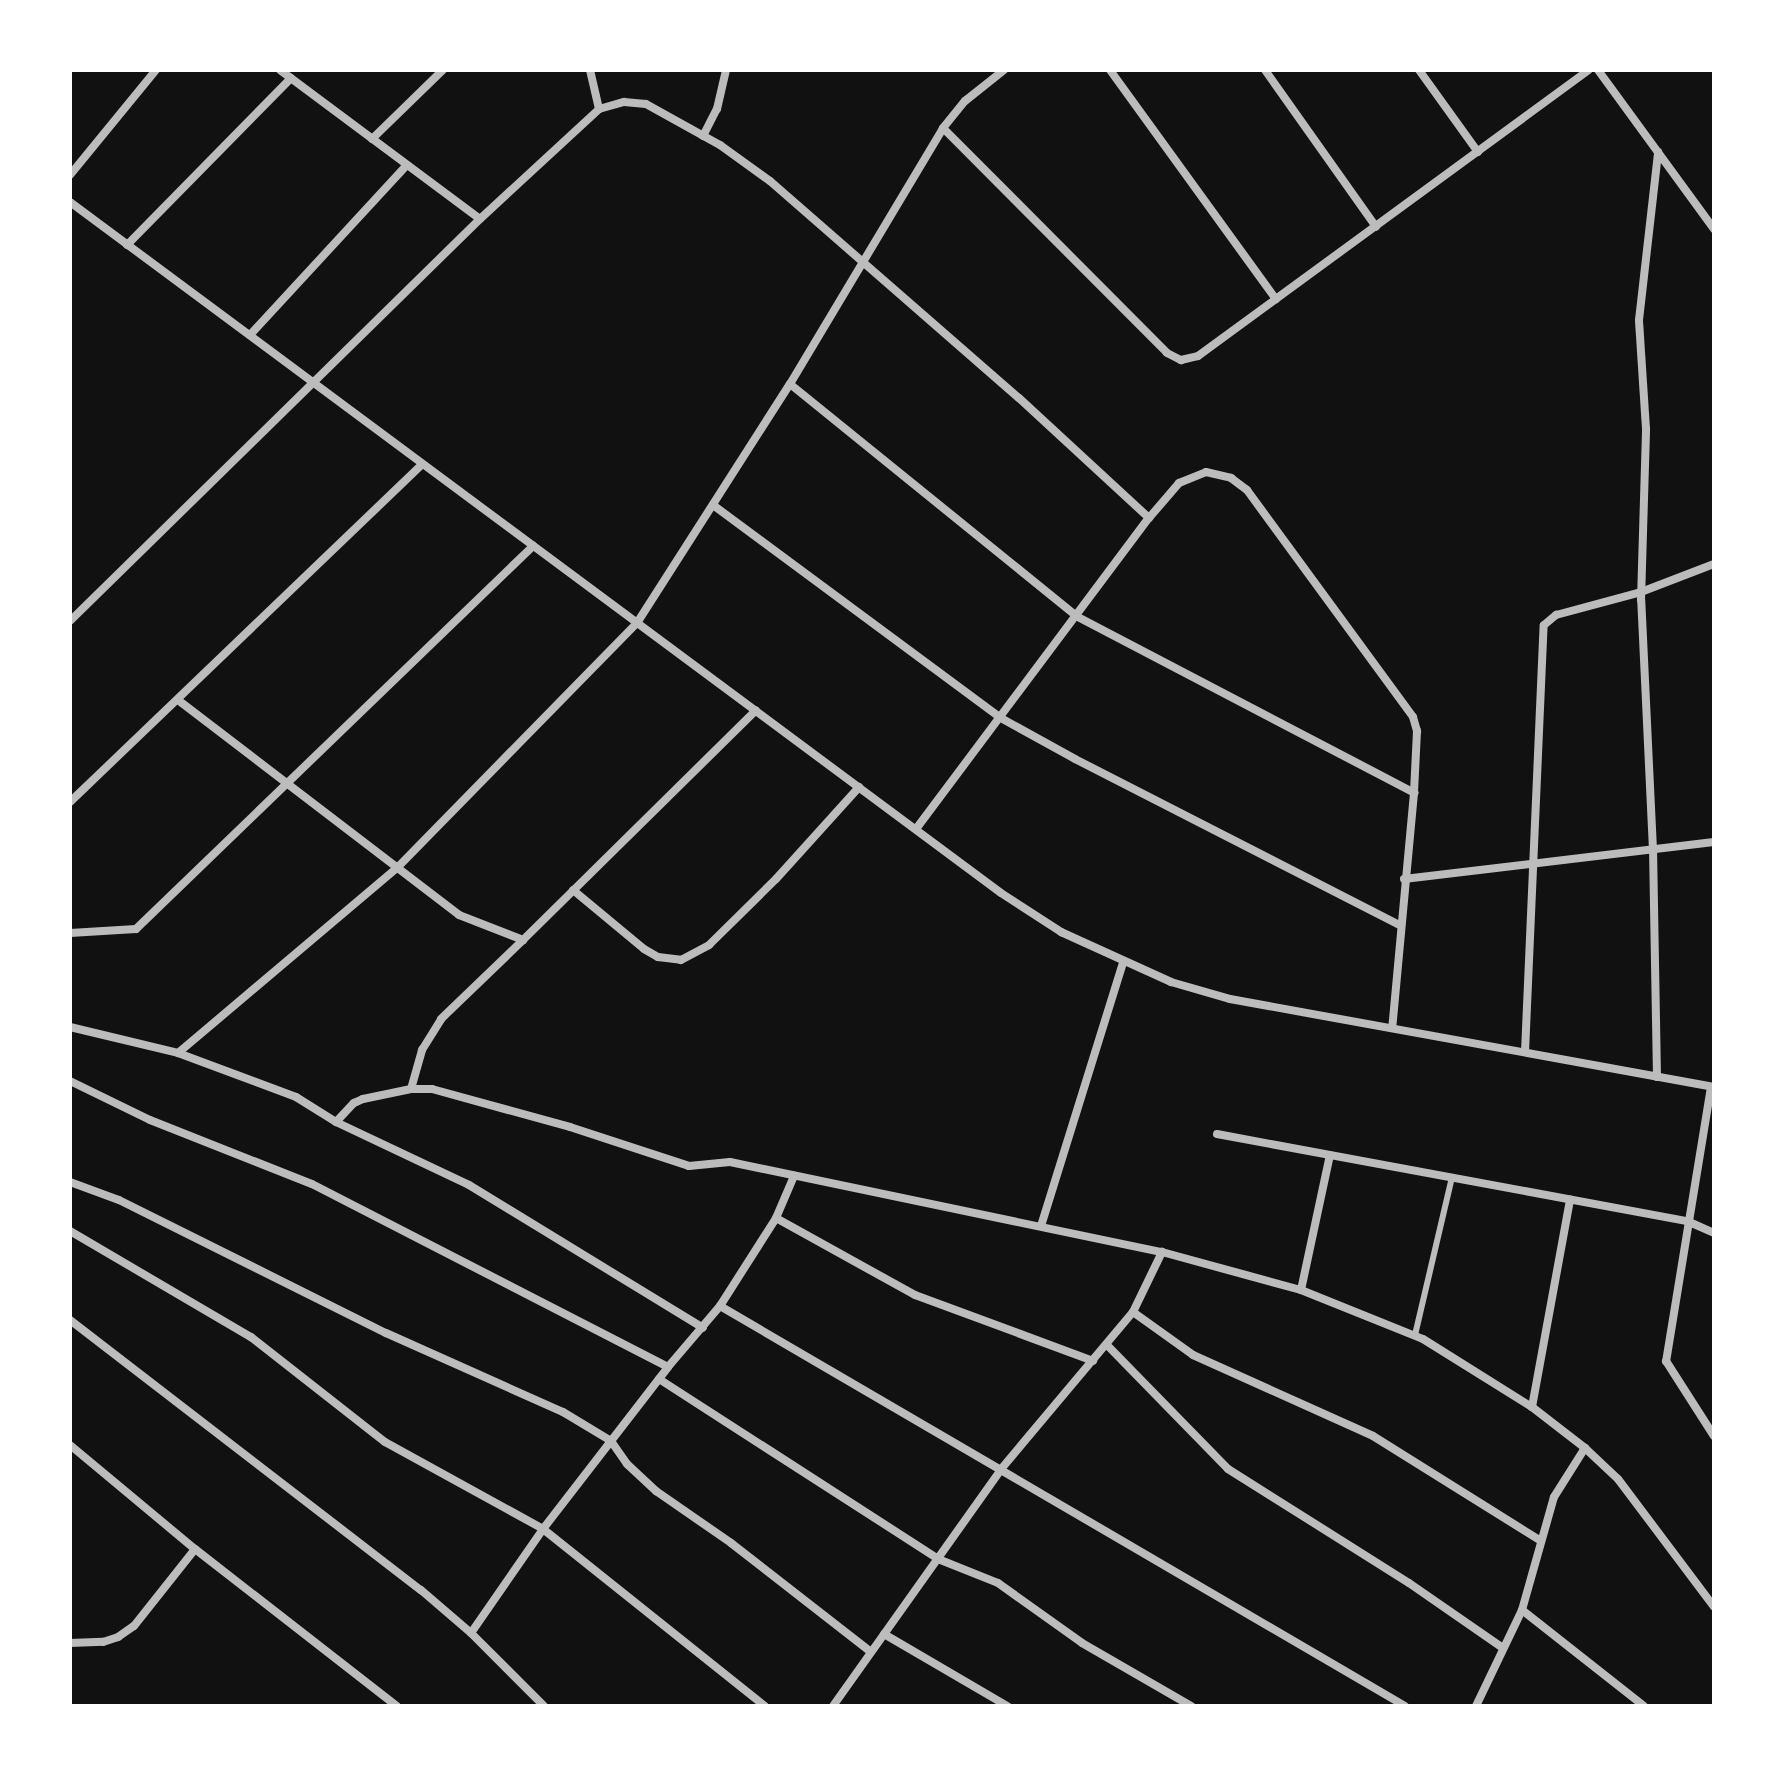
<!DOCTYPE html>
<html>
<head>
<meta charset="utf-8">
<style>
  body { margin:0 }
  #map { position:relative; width:1784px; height:1776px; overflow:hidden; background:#111; font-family:Barlow,sans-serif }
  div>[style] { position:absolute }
  .service>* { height:6px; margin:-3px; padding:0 3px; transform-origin:3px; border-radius:3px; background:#bcbcbc }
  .minor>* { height:8px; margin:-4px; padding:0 4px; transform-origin:4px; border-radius:4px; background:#bcbcbc }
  span { translate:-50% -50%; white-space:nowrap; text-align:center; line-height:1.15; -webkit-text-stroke:7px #fff; paint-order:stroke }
  .frame { position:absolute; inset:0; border:72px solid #fff; pointer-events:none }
</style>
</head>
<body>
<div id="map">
  <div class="service">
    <i style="left:1415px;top:1335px;width:162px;rotate:-76.8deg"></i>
  </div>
  <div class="minor">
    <i style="left:280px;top:70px;width:249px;rotate:36.7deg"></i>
    <i style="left:590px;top:70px;width:40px;rotate:77deg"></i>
    <i style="left:1110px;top:70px;width:283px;rotate:54.1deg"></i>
    <i style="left:1265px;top:70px;width:192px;rotate:54.7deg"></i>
    <i style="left:1419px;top:70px;width:101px;rotate:54.3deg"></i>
    <i style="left:1598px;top:70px;width:197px;rotate:53.9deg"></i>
    <i style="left:943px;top:128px;width:317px;rotate:45.1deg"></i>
    <i style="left:1167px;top:353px;width:16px;rotate:27deg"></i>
    <i style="left:1181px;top:360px;width:17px;rotate:-13deg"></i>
    <i style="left:1198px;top:356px;width:484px;rotate:-36.2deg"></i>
    <i style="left:703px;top:136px;width:30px;rotate:-63deg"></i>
    <i style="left:717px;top:109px;width:40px;rotate:-77deg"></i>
    <i style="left:372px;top:139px;width:99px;rotate:-44.2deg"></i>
    <i style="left:70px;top:175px;width:136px;rotate:-50.7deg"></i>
    <i style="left:70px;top:202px;width:1159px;rotate:36.58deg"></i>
    <i style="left:1001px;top:893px;width:72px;rotate:33deg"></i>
    <i style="left:1061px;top:932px;width:121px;rotate:24.4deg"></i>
    <i style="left:1171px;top:982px;width:61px;rotate:16.1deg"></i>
    <i style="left:1230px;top:999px;width:492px;rotate:10.3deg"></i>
    <i style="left:127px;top:245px;width:234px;rotate:-45.5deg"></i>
    <i style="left:250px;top:335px;width:231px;rotate:-47.3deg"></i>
    <i style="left:790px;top:384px;width:368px;rotate:39deg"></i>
    <i style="left:1076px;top:616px;width:382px;rotate:27.6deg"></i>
    <i style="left:713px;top:505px;width:356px;rotate:36.5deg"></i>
    <i style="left:999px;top:717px;width:87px;rotate:28.9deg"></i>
    <i style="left:1075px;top:759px;width:365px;rotate:27.1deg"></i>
    <i style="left:70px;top:621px;width:574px;rotate:-44.44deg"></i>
    <i style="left:480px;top:219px;width:162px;rotate:-42.7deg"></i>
    <i style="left:599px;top:109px;width:26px;rotate:-16deg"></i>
    <i style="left:624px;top:102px;width:22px;rotate:5deg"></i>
    <i style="left:646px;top:104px;width:85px;rotate:29deg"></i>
    <i style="left:720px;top:145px;width:62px;rotate:35.8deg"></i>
    <i style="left:770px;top:181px;width:330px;rotate:41.1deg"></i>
    <i style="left:1019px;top:398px;width:177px;rotate:42.7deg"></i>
    <i style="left:178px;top:700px;width:354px;rotate:37.4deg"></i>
    <i style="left:459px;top:915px;width:69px;rotate:21.3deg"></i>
    <i style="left:523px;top:940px;width:327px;rotate:-44.6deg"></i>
    <i style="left:70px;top:802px;width:487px;rotate:-43.8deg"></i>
    <i style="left:916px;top:829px;width:389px;rotate:-53.2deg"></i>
    <i style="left:1149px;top:518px;width:46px;rotate:-49.4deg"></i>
    <i style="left:1179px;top:483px;width:29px;rotate:-22deg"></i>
    <i style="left:1206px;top:472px;width:26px;rotate:13deg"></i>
    <i style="left:1231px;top:478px;width:20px;rotate:37deg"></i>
    <i style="left:1247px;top:490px;width:281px;rotate:53.8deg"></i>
    <i style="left:1413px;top:717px;width:15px;rotate:74deg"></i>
    <i style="left:1417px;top:731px;width:62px;rotate:92.8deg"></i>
    <i style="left:1414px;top:793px;width:236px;rotate:95.3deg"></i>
    <i style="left:1404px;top:879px;width:312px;rotate:-6.8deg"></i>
    <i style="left:573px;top:890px;width:92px;rotate:39.7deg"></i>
    <i style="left:644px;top:949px;width:16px;rotate:30deg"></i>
    <i style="left:658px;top:957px;width:23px;rotate:7deg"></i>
    <i style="left:681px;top:960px;width:32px;rotate:-28deg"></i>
    <i style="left:709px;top:945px;width:94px;rotate:-44.6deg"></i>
    <i style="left:776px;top:879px;width:124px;rotate:-47.9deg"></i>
    <i style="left:70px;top:933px;width:66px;rotate:-3.5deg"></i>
    <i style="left:136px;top:929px;width:552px;rotate:-43.97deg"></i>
    <i style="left:70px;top:1027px;width:111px;rotate:13.5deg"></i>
    <i style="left:178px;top:1053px;width:126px;rotate:20.4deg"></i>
    <i style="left:296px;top:1097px;width:47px;rotate:32deg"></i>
    <i style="left:336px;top:1122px;width:147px;rotate:25.3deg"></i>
    <i style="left:469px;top:1185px;width:274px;rotate:31.4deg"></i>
    <i style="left:1525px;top:1052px;width:427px;rotate:-87.5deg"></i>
    <i style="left:1544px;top:625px;width:16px;rotate:-40deg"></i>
    <i style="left:1556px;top:615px;width:88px;rotate:-15.1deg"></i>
    <i style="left:1641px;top:592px;width:78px;rotate:-21deg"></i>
    <i style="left:178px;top:1053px;width:285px;rotate:-40.2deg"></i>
    <i style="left:396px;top:869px;width:344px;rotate:-45.6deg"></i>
    <i style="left:637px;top:623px;width:284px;rotate:-57.4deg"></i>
    <i style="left:790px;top:384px;width:298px;rotate:-59.1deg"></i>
    <i style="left:943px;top:128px;width:35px;rotate:-51deg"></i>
    <i style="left:965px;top:101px;width:50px;rotate:-38.5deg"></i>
    <i style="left:1657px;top:1077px;width:227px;rotate:-91deg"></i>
    <i style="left:1653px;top:850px;width:250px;rotate:-92.7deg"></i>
    <i style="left:1641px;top:600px;width:171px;rotate:-88.3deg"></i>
    <i style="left:1646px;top:429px;width:109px;rotate:-93.7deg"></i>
    <i style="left:1639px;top:320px;width:169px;rotate:-83.5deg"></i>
    <i style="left:70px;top:1081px;width:89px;rotate:26deg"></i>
    <i style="left:150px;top:1120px;width:174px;rotate:21.6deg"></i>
    <i style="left:312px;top:1184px;width:400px;rotate:27.2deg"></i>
    <i style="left:1711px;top:1087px;width:278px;rotate:99.3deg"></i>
    <i style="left:1666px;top:1361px;width:89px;rotate:57.4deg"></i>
    <i style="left:411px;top:1089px;width:41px;rotate:-74.2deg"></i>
    <i style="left:422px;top:1050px;width:36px;rotate:-58deg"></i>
    <i style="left:441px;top:1019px;width:114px;rotate:-43.9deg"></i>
    <i style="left:336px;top:1122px;width:26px;rotate:-47deg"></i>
    <i style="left:354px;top:1103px;width:10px;rotate:-24deg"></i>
    <i style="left:363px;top:1099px;width:49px;rotate:-11.8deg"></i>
    <i style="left:411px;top:1089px;width:21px"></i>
    <i style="left:432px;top:1089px;width:143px;rotate:15.4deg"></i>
    <i style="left:570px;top:1127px;width:125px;rotate:18.1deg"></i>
    <i style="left:689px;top:1166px;width:41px;rotate:-5.6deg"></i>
    <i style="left:730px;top:1162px;width:441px;rotate:11.8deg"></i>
    <i style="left:1162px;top:1252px;width:144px;rotate:15.3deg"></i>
    <i style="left:1301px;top:1290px;width:131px;rotate:21.9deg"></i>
    <i style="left:1423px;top:1339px;width:128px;rotate:32deg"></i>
    <i style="left:1532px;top:1407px;width:67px;rotate:37.7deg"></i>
    <i style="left:1585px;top:1448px;width:45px;rotate:43.2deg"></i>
    <i style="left:1618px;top:1479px;width:160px;rotate:53.1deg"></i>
    <i style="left:1217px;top:1134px;width:478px;rotate:10.5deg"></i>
    <i style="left:1687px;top:1221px;width:30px;rotate:24deg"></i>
    <i style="left:70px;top:1182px;width:52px;rotate:20.2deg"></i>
    <i style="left:119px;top:1200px;width:298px;rotate:26.5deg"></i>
    <i style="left:386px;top:1333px;width:194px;rotate:24.1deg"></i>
    <i style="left:563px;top:1412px;width:56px;rotate:31.1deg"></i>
    <i style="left:611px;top:1441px;width:28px;rotate:55deg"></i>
    <i style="left:627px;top:1464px;width:40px;rotate:43deg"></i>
    <i style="left:656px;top:1491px;width:91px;rotate:34.7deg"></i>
    <i style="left:731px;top:1543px;width:177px;rotate:37.9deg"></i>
    <i style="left:776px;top:1218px;width:159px;rotate:29deg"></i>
    <i style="left:915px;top:1295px;width:190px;rotate:20.3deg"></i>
    <i style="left:1041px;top:1226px;width:276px;rotate:-72.7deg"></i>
    <i style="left:70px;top:1231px;width:210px;rotate:30.4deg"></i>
    <i style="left:251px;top:1337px;width:170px;rotate:38.1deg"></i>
    <i style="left:385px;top:1442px;width:180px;rotate:28.8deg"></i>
    <i style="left:543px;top:1529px;width:284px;rotate:38.6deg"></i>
    <i style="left:1301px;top:1290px;width:138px;rotate:-77.9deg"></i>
    <i style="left:720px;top:1306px;width:793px;rotate:30.28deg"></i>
    <i style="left:1133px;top:1312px;width:74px;rotate:35.6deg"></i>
    <i style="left:1193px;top:1355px;width:197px;rotate:24.2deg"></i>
    <i style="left:1373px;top:1436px;width:198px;rotate:32deg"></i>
    <i style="left:70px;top:1320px;width:443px;rotate:37.6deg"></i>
    <i style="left:421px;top:1590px;width:66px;rotate:40.7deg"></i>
    <i style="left:471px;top:1633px;width:103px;rotate:45deg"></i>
    <i style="left:1107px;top:1345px;width:173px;rotate:45.7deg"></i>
    <i style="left:1228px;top:1469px;width:214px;rotate:32.2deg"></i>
    <i style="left:1409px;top:1583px;width:114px;rotate:34.7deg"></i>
    <i style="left:659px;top:1379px;width:332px;rotate:32.8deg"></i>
    <i style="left:938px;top:1559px;width:65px;rotate:21.8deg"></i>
    <i style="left:998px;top:1583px;width:103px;rotate:35.5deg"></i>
    <i style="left:1082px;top:1643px;width:126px;rotate:30deg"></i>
    <i style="left:1532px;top:1407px;width:211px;rotate:-79.6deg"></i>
    <i style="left:70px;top:1445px;width:163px;rotate:39.8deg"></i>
    <i style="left:195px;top:1549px;width:256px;rotate:37.9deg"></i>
    <i style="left:1522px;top:1610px;width:155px;rotate:38.2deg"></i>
    <i style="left:471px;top:1633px;width:126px;rotate:-55.3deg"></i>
    <i style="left:543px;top:1529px;width:205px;rotate:-52.3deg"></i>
    <i style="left:668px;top:1367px;width:80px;rotate:-49.6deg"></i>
    <i style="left:720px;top:1306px;width:104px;rotate:-57.5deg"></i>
    <i style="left:776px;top:1218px;width:46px;rotate:-66.8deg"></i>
    <i style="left:884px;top:1634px;width:143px;rotate:30.3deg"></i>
    <i style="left:70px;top:1643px;width:33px;rotate:-2deg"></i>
    <i style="left:103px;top:1642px;width:16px;rotate:-18deg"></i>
    <i style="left:118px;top:1637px;width:19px;rotate:-35deg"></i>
    <i style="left:134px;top:1626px;width:98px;rotate:-51.6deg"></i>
    <i style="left:833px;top:1706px;width:292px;rotate:-54.6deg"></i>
    <i style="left:1002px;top:1468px;width:204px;rotate:-50deg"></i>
    <i style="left:1133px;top:1312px;width:67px;rotate:-64.2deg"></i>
    <i style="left:1476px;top:1706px;width:106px;rotate:-64.4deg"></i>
    <i style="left:1522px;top:1610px;width:117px;rotate:-74.2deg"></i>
    <i style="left:1554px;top:1497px;width:58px;rotate:-57.7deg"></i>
  </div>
  <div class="frame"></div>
</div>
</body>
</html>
